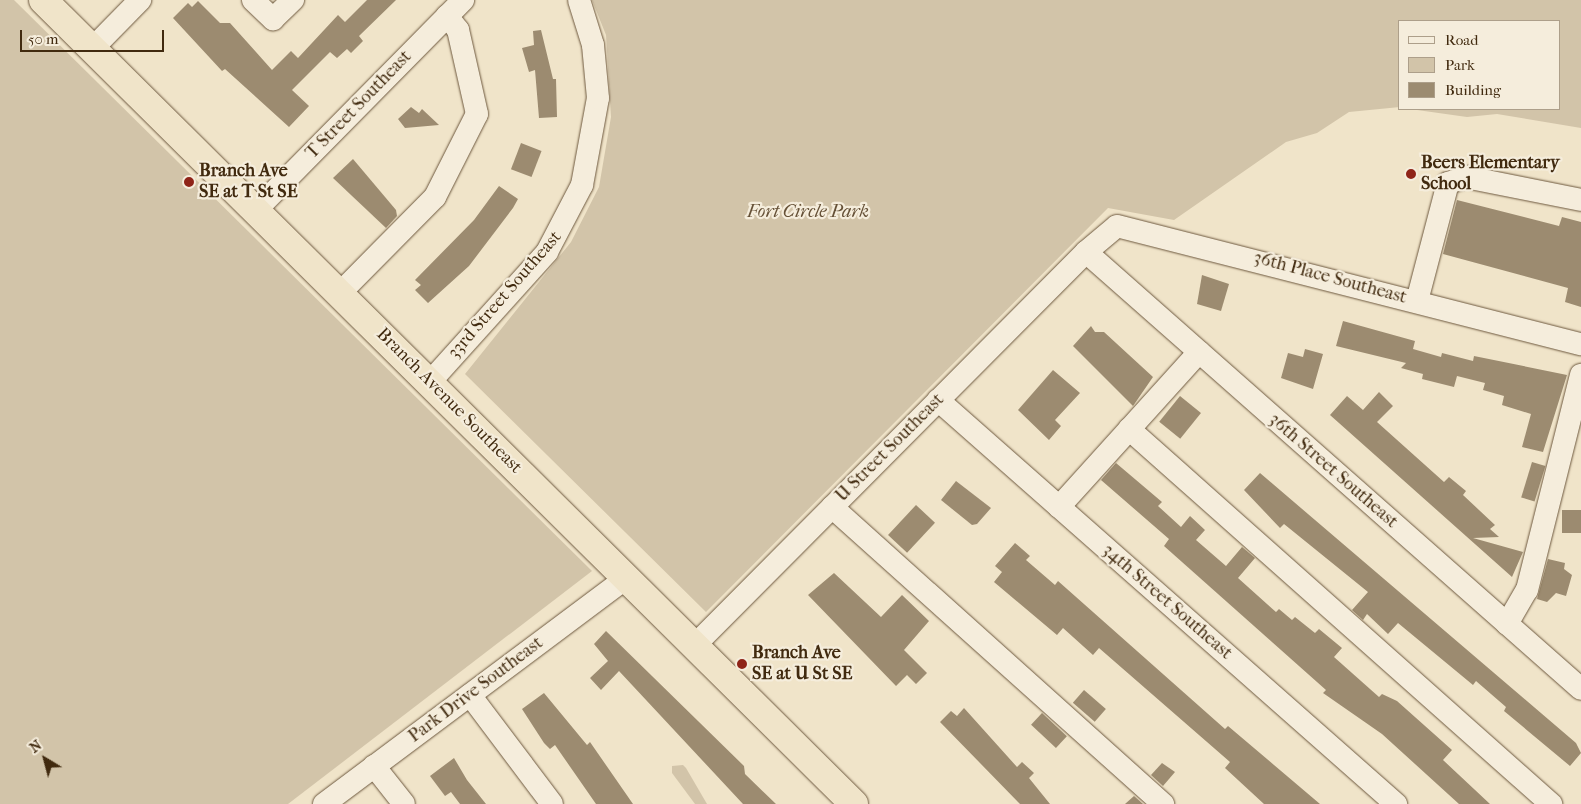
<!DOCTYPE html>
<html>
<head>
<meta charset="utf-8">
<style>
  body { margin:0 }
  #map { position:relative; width:1581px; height:804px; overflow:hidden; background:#f0e4c9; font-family:"IM FELL French Canon",serif }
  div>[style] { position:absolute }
  .green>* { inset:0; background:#d2c4a9 }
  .building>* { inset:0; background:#9c8b70; transform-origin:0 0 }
  .roads { filter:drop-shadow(0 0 1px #6d583e) drop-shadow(0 0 1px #6d583e) }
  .minor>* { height:22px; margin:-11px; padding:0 11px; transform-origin:11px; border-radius:11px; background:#f5eddc }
  .highway>* { height:28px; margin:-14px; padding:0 14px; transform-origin:14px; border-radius:14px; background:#f0e4c9 }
  .dots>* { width:14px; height:14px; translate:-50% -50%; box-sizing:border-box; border:2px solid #f5eddc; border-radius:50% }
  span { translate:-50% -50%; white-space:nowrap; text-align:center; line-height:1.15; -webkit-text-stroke:4.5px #f5eddc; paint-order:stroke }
  .street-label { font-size:18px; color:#412a0f }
  .poi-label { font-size:18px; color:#412a0f; font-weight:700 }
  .left { translate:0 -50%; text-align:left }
  .park-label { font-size:18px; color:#655036; font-style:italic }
  .legend { position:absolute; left:1398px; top:20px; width:162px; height:90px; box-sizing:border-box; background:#f5eddc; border:1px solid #ad9f8a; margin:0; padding:6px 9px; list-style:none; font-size:15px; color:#412a0f }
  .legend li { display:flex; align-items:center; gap:10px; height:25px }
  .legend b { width:25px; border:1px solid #ad9f8a }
  .north { position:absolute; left:20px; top:734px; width:50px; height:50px; -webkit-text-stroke:4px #f5eddc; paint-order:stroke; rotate:323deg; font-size:14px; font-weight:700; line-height:20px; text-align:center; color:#412a0f }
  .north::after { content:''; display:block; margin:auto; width:18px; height:22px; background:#412a0f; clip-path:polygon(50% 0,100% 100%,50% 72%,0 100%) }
  .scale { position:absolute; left:20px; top:30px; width:144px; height:22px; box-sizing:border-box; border:2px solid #412a0f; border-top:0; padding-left:6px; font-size:15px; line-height:18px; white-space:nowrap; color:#412a0f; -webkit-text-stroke:4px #f5eddc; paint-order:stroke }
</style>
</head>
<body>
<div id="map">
  <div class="green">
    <i style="clip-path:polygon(0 0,14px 0,592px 571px,288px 804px,0 804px)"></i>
    <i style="clip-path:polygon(592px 0,1581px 0,1581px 128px,1497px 114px,1467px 117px,1410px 109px,1560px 109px,1560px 21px,1400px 21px,1400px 107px,1349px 112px,1317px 133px,1286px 142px,1174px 220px,1108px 208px,706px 612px,465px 374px,571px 242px,599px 187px,611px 117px,606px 35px)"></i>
    <i style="clip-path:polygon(683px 765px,686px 768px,707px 804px,695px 804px,672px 773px,672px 766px)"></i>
  </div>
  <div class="building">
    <i style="clip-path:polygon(367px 0,396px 0,359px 36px,363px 41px,351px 53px,347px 49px,337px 58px,330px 52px,292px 90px,309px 106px,289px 127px,225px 69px,222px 71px,173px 18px,188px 3px,192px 7px,198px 1px,220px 23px,230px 23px,272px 70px,291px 51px,298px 58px,338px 15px,345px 22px)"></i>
    <i style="clip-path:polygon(541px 30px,553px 79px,556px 79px,557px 117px,539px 118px,535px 70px,529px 72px,522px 48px,534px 45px,533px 31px)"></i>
    <i style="clip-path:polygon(411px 107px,419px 113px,422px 109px,439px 125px,405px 128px,398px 119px)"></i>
    <i style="left:521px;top:143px;width:22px;height:28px;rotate:21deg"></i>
    <i style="clip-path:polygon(353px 159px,396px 210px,397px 216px,386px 228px,333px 178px)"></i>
    <i style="clip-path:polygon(499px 186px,518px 199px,513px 208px,469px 266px,428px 303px,415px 290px,421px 285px,415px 280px,474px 220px)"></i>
    <i style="clip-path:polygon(1457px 200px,1559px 226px,1562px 217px,1581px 222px,1581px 307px,1565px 302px,1568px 288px,1443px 254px)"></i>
    <i style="clip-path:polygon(1202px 275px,1229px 284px,1221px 311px,1197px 304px)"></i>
    <i style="clip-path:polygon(1343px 321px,1415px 341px,1413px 349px,1441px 357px,1442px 353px,1473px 361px,1474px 356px,1567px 375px,1543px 452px,1522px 447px,1531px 414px,1502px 405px,1504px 396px,1483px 390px,1485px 383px,1457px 376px,1454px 387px,1422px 379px,1423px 374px,1401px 368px,1406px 363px,1336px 346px)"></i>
    <i style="clip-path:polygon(1091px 326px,1095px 332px,1104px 332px,1153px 377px,1133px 406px,1073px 346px)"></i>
    <i style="clip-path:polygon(1305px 349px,1323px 354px,1313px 389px,1281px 378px,1288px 353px,1303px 357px)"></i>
    <i style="clip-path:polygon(1053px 370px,1080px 393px,1055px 420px,1061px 426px,1049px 440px,1018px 410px)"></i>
    <i style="clip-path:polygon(1379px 392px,1393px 406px,1377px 422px,1444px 482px,1449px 477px,1466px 491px,1463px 495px,1495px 525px,1490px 529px,1499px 537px,1473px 538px,1523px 552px,1512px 577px,1330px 415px,1347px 396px,1363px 410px)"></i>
    <i style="left:1180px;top:396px;width:27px;height:33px;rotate:39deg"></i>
    <i style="left:1532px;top:462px;width:14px;height:37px;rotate:17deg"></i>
    <i style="clip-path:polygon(1116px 463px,1162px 502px,1158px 506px,1181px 527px,1190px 516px,1205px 530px,1196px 540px,1226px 566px,1242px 547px,1255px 558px,1238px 578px,1276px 612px,1279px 609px,1292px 620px,1295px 617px,1315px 633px,1319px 629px,1342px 648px,1334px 657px,1379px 697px,1382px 694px,1397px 701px,1452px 750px,1443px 760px,1490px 804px,1459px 804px,1382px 734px,1323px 693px,1326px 690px,1164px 546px,1169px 539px,1101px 480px)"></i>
    <i style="clip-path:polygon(1260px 473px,1576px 743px,1581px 753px,1570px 766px,1504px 711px,1506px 707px,1476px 681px,1473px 685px,1398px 623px,1388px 634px,1367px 614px,1363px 620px,1352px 610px,1368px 592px,1284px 524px,1280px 528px,1244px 490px)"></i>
    <i style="clip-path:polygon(956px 481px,991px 508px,977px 524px,972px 525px,941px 500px)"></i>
    <i style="left:916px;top:505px;width:26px;height:41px;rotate:43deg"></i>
    <i style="left:1581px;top:510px;width:23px;height:19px;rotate:90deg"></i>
    <i style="clip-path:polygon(1015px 543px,1030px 556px,1026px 560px,1055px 585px,1058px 581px,1225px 729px,1228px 726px,1320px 804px,1264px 804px,1225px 768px,1230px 762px,1099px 648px,1093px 655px,1063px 628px,1057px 635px,994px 582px,1002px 572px,995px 566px)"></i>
    <i style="clip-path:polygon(1548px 559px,1565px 563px,1564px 569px,1572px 575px,1566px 596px,1556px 593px,1547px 602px,1537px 599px)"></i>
    <i style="clip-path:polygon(834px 573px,881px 617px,902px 595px,929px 621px,904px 650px,927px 673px,916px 684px,907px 675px,896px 686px,808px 595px)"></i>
    <i style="clip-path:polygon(606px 631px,744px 766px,745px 774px,776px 804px,743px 804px,619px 671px,601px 690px,590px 678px,608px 661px,594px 644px)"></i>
    <i style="left:1084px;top:690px;width:29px;height:17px;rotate:41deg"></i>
    <i style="clip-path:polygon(544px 693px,587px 745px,590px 742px,633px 804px,596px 804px,555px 745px,550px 749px,544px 743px,522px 709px)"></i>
    <i style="clip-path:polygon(964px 708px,1017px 767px,1022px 762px,1034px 773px,1029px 778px,1050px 804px,1020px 804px,940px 722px,951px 711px,957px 716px)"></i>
    <i style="left:1042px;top:713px;width:34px;height:16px;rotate:43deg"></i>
    <i style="clip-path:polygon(454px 758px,467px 780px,486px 804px,460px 804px,451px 792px,445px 796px,430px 776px)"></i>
    <i style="clip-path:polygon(1162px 763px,1175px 772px,1163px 786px,1151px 775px)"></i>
    <i style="clip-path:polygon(1134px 796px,1143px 804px,1125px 804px)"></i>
  </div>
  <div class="roads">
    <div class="minor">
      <i style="left:253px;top:0;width:28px;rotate:44deg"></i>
      <i style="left:273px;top:19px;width:28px;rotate:-44deg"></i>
      <i style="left:92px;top:49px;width:69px;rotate:-45.6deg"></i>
      <i style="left:256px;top:210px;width:295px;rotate:-45.4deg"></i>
      <i style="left:1086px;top:252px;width:660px;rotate:41.44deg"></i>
      <i style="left:340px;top:293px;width:135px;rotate:-45.3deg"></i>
      <i style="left:435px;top:197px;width:93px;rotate:-63.2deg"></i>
      <i style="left:477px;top:114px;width:86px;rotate:-102.7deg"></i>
      <i style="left:458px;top:30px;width:18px;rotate:-128deg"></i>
      <i style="left:1417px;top:301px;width:122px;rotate:-75.3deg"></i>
      <i style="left:1448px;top:183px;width:19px;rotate:-18deg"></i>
      <i style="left:1466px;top:177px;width:117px;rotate:11.3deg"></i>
      <i style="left:430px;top:382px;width:175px;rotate:-48deg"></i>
      <i style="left:547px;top:252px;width:76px;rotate:-62.4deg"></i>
      <i style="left:582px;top:185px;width:88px;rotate:-79.6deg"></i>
      <i style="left:598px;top:98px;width:53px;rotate:-95.4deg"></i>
      <i style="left:593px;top:45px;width:47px;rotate:-107.3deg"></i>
      <i style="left:938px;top:400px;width:611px;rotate:41.42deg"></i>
      <i style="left:1129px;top:429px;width:565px;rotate:41.63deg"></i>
      <i style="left:832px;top:507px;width:445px;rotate:41.9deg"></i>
      <i style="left:1059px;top:507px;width:209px;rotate:-47.9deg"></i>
      <i style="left:1507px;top:624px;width:39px;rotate:-60deg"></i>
      <i style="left:1527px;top:590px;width:222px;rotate:-75.9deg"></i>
      <i style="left:695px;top:645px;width:554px;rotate:-45.15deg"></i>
      <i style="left:1086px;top:252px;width:40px;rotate:-40deg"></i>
      <i style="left:1117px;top:226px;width:479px;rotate:14.3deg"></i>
      <i style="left:470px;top:695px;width:136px;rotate:53deg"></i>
      <i style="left:374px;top:766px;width:48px;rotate:51.7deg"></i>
      <i style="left:324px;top:804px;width:379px;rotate:-36.8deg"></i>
    </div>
    <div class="highway">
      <i style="left:43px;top:0;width:1142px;rotate:44.75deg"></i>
    </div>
  </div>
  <div class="dots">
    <i style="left:1411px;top:174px;background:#8f2418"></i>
    <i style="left:189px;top:182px;background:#8f2418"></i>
    <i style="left:742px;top:664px;background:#8f2418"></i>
  </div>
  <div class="street-label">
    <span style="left:359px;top:105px;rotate:-46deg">T Street Southeast</span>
    <span style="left:1330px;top:278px;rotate:15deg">36th Place Southeast</span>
    <span style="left:505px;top:295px;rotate:-49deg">33rd Street Southeast</span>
    <span style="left:449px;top:401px;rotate:45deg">Branch Avenue Southeast</span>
    <span style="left:890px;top:448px;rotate:-45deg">U Street Southeast</span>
    <span style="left:1333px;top:471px;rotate:41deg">36th Street Southeast</span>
    <span style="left:1167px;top:602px;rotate:41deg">34th Street Southeast</span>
    <span style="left:476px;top:690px;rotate:-37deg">Park Drive Southeast</span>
  </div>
  <div class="poi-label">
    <span class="left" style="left:1421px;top:174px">Beers Elementary<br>School</span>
    <span class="left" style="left:199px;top:182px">Branch Ave<br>SE at T St SE</span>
    <span class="left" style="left:752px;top:664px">Branch Ave<br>SE at U St SE</span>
  </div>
  <div class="park-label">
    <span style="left:808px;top:212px">Fort Circle Park</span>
  </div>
  <ul class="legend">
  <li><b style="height:6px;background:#f5eddc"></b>Road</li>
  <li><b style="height:14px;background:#d2c4a9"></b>Park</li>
  <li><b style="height:14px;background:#9c8b70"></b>Building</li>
  </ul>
  <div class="north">N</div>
  <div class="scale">50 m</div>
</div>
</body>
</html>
